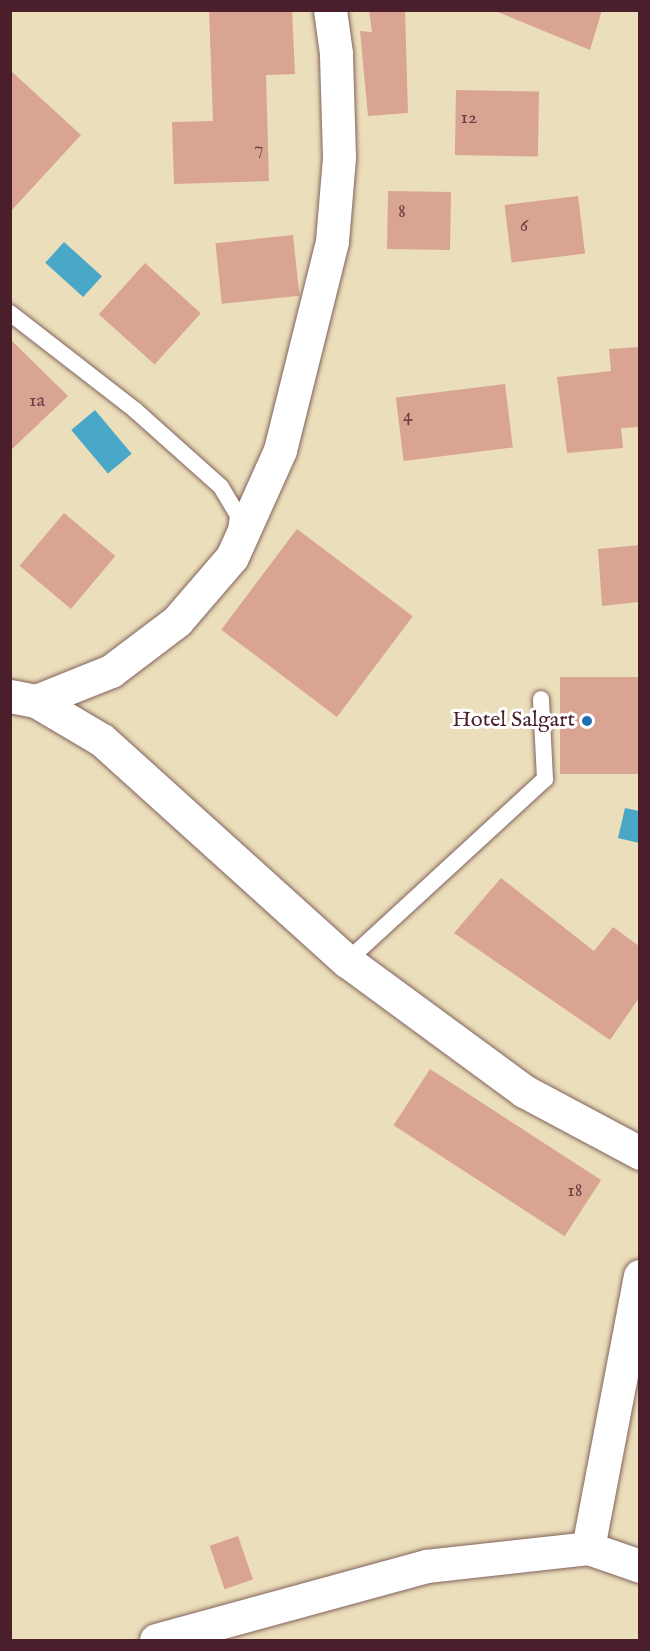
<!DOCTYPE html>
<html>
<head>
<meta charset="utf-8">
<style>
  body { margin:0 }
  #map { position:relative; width:650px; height:1651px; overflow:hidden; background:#ebdeba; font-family:"IM FELL English",serif }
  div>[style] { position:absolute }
  .water>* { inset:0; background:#49a7c8; transform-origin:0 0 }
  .building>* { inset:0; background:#daa492; transform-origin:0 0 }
  .roads { filter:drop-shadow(0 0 2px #82625d) drop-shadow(0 0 2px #82625d) }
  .service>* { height:16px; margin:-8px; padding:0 8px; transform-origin:8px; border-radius:8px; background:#fff }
  .minor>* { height:33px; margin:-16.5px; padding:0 16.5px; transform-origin:16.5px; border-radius:16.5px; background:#fff }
  .dots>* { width:16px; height:16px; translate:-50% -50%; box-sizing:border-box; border:3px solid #fff; border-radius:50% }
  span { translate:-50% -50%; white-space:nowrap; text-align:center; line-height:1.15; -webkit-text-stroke:6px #fff; paint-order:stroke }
  .number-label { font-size:20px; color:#6e4045 }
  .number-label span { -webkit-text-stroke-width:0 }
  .poi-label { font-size:22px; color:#4a1f2b }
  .right { translate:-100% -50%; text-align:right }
  .frame { position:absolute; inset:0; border:12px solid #4a1f2b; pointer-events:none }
</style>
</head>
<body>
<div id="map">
  <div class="water">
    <i style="left:64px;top:242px;width:51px;height:28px;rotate:42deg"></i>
    <i style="left:95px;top:410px;width:57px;height:31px;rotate:50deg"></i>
    <i style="clip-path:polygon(625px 808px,639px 811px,639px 843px,618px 838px)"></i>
  </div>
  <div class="building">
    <i style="clip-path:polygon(209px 10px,292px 10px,295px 74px,266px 75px,269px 181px,174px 184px,172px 122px,213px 121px)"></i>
    <i style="clip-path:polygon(369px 10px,405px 10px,408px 113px,368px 116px,360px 31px,372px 32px)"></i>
    <i style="clip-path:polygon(493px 10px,602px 10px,590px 50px)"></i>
    <i style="clip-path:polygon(10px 70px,81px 135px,10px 212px)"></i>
    <i style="left:456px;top:90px;width:83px;height:65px;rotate:1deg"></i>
    <i style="left:451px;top:192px;width:58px;height:63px;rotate:91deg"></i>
    <i style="left:578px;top:196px;width:58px;height:74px;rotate:83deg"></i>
    <i style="left:293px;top:235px;width:61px;height:78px;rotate:84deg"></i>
    <i style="left:145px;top:263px;width:75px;height:69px;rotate:42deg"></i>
    <i style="clip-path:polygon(10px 339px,68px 396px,10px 451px)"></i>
    <i style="clip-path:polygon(639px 347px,639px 427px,621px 428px,623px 448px,567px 453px,557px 377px,611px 371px,609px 349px)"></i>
    <i style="left:505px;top:384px;width:64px;height:110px;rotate:83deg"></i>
    <i style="left:64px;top:513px;width:67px;height:69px;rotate:40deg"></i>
    <i style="left:297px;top:529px;width:145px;height:126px;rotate:37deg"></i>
    <i style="clip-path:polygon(639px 545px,639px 602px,602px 606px,598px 549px)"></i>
    <i style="left:639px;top:677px;width:97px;height:79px;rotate:90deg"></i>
    <i style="clip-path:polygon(501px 878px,594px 951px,613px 927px,639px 946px,639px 998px,610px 1040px,454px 933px)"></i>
    <i style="left:430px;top:1069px;width:204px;height:67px;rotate:33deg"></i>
    <i style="left:238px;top:1536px;width:46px;height:30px;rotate:71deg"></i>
  </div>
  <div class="roads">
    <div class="service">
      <i style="left:10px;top:313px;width:158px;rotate:37.8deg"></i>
      <i style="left:135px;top:410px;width:115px;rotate:41.8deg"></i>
      <i style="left:221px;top:487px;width:33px;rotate:59deg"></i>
      <i style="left:238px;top:515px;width:17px;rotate:97deg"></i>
      <i style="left:347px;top:961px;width:269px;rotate:-42.6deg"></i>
      <i style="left:545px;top:779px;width:80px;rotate:-92.9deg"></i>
    </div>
    <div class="minor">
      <i style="left:10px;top:696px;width:26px;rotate:11deg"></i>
      <i style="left:36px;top:701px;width:77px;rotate:30.6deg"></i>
      <i style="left:102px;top:740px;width:330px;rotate:42.1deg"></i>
      <i style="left:347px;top:961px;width:220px;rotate:36.3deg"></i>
      <i style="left:524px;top:1091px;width:132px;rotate:28.1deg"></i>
      <i style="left:36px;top:701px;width:81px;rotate:-21.8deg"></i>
      <i style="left:111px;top:671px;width:83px;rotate:-37.1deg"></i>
      <i style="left:177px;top:621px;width:84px;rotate:-49.3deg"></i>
      <i style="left:232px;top:557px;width:117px;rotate:-65.8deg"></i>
      <i style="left:280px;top:450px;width:215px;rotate:-76deg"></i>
      <i style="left:332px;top:241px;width:84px;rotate:-85.2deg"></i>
      <i style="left:339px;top:157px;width:104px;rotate:-91.7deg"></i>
      <i style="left:336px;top:53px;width:43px;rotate:-97.9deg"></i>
      <i style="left:588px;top:1548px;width:277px;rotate:-79.2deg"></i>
      <i style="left:156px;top:1640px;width:280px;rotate:-15.3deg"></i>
      <i style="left:426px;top:1566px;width:163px;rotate:-6.3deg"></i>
      <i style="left:588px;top:1548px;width:55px;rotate:19.1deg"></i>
    </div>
  </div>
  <div class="dots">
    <i style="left:587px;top:721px;background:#1f6fb2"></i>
  </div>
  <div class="number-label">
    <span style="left:469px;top:117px">12</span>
    <span style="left:259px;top:148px">7</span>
    <span style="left:402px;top:211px">8</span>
    <span style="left:524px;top:225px">6</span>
    <span style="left:37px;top:400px">1a</span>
    <span style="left:408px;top:415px">4</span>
    <span style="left:575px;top:1190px">18</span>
  </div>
  <div class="poi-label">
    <span class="right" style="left:575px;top:721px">Hotel Salgart</span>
  </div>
  <div class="frame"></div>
</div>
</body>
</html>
